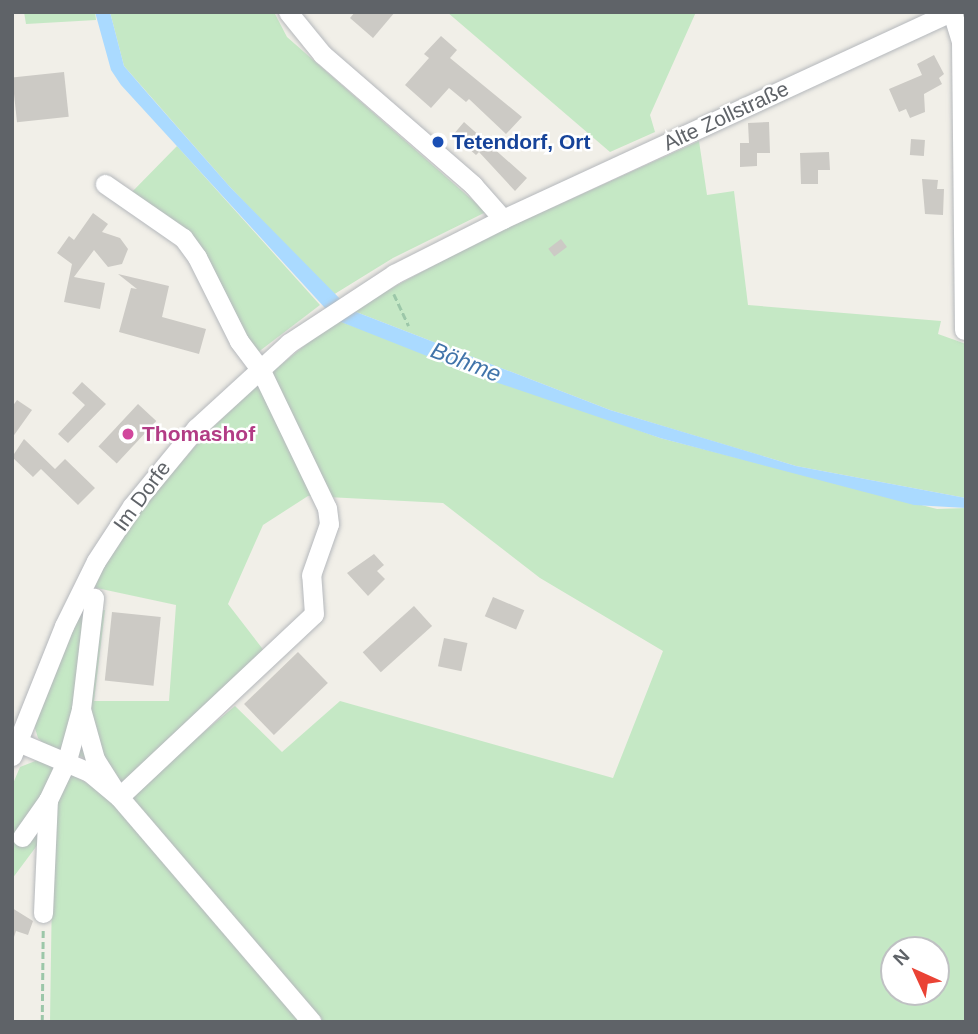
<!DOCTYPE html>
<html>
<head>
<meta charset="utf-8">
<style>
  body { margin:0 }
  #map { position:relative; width:978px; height:1034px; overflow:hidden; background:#f1efe8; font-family:Helvetica,sans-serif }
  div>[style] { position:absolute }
  .green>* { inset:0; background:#c5e8c5 }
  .water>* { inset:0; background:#aadaff }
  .building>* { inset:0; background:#cccac5; transform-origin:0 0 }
  .path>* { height:2.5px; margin-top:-1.25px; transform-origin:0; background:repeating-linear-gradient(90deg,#9cc7a9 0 7px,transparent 0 10.5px) }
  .roads { filter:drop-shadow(0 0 2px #b5b8bc) drop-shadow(0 0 2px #b5b8bc) }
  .minor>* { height:19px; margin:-9.5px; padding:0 9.5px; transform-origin:9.5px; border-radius:9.5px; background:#fff }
  .dots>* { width:19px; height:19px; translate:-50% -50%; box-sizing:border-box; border:4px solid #fff; border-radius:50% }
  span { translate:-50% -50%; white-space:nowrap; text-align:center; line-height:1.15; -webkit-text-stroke:5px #fff; paint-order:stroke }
  .street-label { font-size:21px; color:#5f6368 }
  .transit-label { font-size:21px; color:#164399; font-weight:700 }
  .left { translate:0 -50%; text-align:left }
  .hotel-label { font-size:21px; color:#b23c85; font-weight:700 }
  .water-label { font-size:23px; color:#4174aa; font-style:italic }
  .frame { position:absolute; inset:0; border:14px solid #5f6368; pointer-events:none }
  .north { position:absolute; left:880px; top:936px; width:70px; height:70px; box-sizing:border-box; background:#fff; border:2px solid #bfc1c3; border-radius:50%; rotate:315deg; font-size:19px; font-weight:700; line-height:28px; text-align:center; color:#5f6368 }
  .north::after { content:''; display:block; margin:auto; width:24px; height:32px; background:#ea4335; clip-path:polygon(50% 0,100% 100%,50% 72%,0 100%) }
</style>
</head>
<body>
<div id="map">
  <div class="green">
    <i style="clip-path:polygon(24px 12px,95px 12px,96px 20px,26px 24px)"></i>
    <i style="clip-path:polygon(110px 12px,274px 12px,287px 37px,486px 212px,393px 258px,333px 295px,230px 187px,124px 66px)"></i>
    <i style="clip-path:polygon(447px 12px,696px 12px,650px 115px,655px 132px,610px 152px)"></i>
    <i style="clip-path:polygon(699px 141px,707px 195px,734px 191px,748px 305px,941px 321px,938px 334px,966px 344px,966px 498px,796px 466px,676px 430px,610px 410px,351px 310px,483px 239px)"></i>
    <i style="clip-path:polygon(177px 146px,320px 305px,257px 353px,233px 319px,213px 274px,130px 194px)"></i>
    <i style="clip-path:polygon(evenodd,336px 320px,660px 438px,937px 509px,966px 508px,966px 1022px,50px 1022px,53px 824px,12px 879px,12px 786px,20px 767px,43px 758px,92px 786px,126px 797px,235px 706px,282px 752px,340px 701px,613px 778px,663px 651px,540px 578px,443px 503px,308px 496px,263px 525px,228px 604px,265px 652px,123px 788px,83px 757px,46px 746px,38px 738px,34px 725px,77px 614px,105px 610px,94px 701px,169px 701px,176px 605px,92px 587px,140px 510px,205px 435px,261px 381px,336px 320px,894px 950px,936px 950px,936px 992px,894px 992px,894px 950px)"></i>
  </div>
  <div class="water">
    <i style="clip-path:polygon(95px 12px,110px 12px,124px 66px,149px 95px,230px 187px,351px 310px,610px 410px,796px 466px,966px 498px,966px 508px,914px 505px,660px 438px,475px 375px,336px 320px,121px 85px,111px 70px)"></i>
  </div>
  <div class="building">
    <i style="clip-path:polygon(355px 12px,395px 12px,373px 38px,350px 18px)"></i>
    <i style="clip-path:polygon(441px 36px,457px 50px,450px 58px,522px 117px,506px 134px,469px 99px,466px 102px,449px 88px,431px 108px,405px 85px,429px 58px,424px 54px)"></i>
    <i style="clip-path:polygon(934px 55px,944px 74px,939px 78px,942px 84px,924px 94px,925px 112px,910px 118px,906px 109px,899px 112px,889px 89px,922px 75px,917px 64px)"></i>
    <i style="left:64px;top:72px;width:45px;height:52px;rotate:84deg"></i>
    <i style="clip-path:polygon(464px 122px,527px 178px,515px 191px,479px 152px,476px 155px,453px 135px)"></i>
    <i style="clip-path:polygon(769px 122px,770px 153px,757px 153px,757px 166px,740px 167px,740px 143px,749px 143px,748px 123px)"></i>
    <i style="left:911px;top:139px;width:14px;height:16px;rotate:4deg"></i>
    <i style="clip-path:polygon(829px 152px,830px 170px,818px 170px,818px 184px,801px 184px,800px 153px)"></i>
    <i style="clip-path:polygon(922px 179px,938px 180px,937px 189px,944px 189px,943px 215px,925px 214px)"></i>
    <i style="clip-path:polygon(93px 213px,108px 224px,102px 232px,120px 238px,128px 249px,122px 264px,108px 267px,94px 250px,74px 277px,105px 283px,100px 309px,64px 302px,72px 264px,57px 253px,69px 236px,74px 240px)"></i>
    <i style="left:561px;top:239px;width:10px;height:16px;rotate:53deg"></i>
    <i style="clip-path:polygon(118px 274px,169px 286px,162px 317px,206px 329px,199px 354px,119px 332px,131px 288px,137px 289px)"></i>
    <i style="clip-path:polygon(82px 382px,106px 404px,68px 443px,58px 434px,85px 405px,72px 393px)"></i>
    <i style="clip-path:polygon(17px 400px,32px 410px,12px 438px,12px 407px)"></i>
    <i style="left:138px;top:404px;width:25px;height:58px;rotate:43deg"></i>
    <i style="clip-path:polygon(24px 439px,55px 469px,65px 459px,95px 488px,78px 505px,41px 469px,33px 477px,12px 457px)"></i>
    <i style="clip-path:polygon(374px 554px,384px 565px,377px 571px,385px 579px,368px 596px,347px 573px)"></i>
    <i style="left:493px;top:597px;width:34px;height:21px;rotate:23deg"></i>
    <i style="left:414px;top:606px;width:27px;height:69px;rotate:48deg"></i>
    <i style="left:112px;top:612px;width:49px;height:69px;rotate:6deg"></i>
    <i style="left:444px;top:638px;width:24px;height:29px;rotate:12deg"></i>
    <i style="left:298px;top:652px;width:43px;height:75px;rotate:46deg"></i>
    <i style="clip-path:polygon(12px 908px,33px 921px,28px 935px,16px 931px,13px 940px)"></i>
  </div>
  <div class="path">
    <i style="left:394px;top:294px;width:35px;rotate:65deg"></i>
    <i style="left:42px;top:1022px;width:92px;rotate:-89.4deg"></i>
  </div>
  <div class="roads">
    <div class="minor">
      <i style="left:288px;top:12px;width:54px;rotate:51deg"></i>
      <i style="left:322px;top:54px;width:200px;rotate:40.9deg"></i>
      <i style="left:473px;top:185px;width:45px;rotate:48.6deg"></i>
      <i style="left:952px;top:12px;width:30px;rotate:73deg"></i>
      <i style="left:961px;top:41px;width:289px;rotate:89.4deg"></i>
      <i style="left:81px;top:709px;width:52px;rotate:74.4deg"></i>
      <i style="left:95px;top:759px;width:45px;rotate:57.7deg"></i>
      <i style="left:119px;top:797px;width:267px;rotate:-43.2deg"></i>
      <i style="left:314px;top:614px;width:39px;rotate:-94deg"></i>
      <i style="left:311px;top:575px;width:54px;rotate:-70.6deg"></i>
      <i style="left:329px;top:524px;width:16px;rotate:-97deg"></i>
      <i style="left:327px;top:508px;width:154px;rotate:-115.7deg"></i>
      <i style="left:260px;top:369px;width:35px;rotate:-127deg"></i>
      <i style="left:239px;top:341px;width:94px;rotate:-116.6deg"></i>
      <i style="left:197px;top:257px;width:24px;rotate:-126deg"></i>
      <i style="left:183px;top:238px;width:95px;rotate:-145.3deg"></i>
      <i style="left:18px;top:742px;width:77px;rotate:22.9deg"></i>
      <i style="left:89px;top:772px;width:39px;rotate:40deg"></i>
      <i style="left:119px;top:797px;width:296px;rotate:49.4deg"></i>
      <i style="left:12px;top:756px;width:140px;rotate:-68.2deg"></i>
      <i style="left:64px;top:626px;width:72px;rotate:-63.8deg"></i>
      <i style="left:96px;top:561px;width:66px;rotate:-56.8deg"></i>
      <i style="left:132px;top:506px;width:101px;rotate:-50.6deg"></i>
      <i style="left:196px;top:428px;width:126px;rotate:-42.4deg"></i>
      <i style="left:289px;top:343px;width:126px;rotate:-33.3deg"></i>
      <i style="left:394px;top:274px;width:122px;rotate:-26.8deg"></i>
      <i style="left:503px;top:219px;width:493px;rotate:-24.8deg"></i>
      <i style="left:22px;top:837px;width:45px;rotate:-54.9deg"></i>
      <i style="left:48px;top:800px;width:44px;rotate:-64.6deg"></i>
      <i style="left:67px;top:760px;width:53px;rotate:-74.6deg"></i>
      <i style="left:81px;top:709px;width:112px;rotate:-83.3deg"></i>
      <i style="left:43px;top:913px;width:113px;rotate:-87.5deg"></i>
    </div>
  </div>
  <div class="dots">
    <i style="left:438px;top:142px;background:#1a4fb4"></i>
    <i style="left:128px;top:434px;background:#d1479c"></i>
  </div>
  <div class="street-label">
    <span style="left:726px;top:116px;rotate:-25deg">Alte Zollstraße</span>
    <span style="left:142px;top:496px;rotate:-54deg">Im Dorfe</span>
  </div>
  <div class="transit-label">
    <span class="left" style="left:452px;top:142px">Tetendorf, Ort</span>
  </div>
  <div class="hotel-label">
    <span class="left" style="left:142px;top:434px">Thomashof</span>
  </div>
  <div class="water-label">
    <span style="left:466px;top:362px;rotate:21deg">Böhme</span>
  </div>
  <div class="frame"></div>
  <div class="north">N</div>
</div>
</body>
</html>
